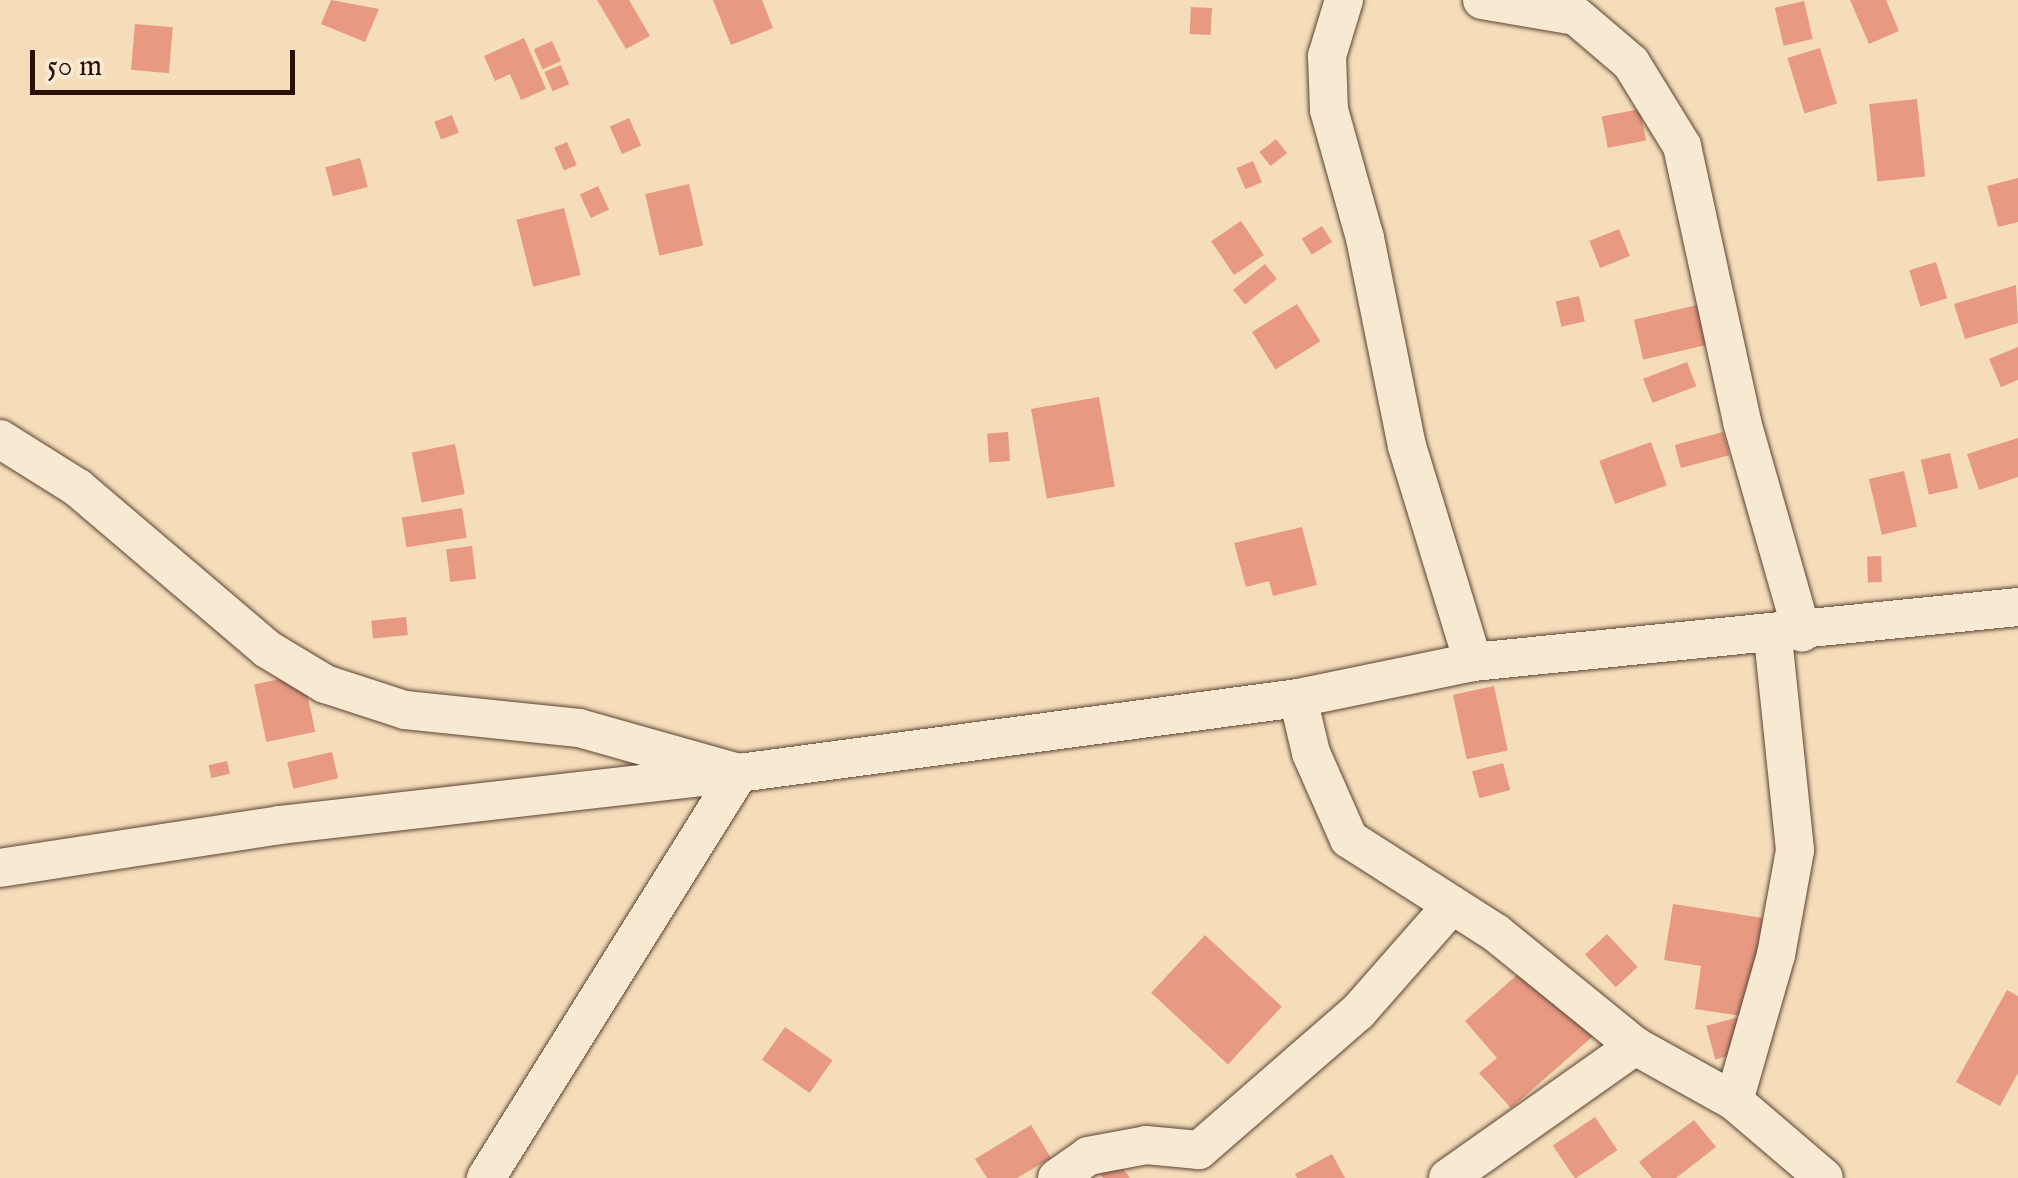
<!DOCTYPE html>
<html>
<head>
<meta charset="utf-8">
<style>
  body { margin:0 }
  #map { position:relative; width:2018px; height:1178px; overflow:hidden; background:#f5ddba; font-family:"IM FELL English",serif }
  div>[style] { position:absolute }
  .building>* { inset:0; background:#e79982; transform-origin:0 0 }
  .roads { filter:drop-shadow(0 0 2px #5b4332) drop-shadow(0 0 2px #5b4332) }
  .minor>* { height:38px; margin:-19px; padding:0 19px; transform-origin:19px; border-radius:19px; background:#f8e9d2 }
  span { translate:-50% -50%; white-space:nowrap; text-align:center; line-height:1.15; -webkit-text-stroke:8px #f8e9d2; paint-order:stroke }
  .scale { position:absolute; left:30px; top:50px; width:265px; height:45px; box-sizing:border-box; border:5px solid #281005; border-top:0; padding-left:12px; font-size:30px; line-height:35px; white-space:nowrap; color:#281005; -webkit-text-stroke:8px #f8e9d2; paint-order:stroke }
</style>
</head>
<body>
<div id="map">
  <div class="building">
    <i style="clip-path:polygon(331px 0,379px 9px,365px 42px,321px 24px)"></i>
    <i style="clip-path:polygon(597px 0,629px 0,650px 36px,626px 49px)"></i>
    <i style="clip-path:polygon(713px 0,762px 0,773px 28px,731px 45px)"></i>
    <i style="clip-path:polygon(1850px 0,1886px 0,1899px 31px,1869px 44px)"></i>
    <i style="left:1804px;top:1px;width:39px;height:30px;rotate:77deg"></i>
    <i style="left:1191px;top:7px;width:21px;height:27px;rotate:3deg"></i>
    <i style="left:135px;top:24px;width:38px;height:46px;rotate:5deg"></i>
    <i style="clip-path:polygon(524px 38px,546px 89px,521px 100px,510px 74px,495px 81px,484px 56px)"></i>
    <i style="left:552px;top:41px;width:22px;height:20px;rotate:66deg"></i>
    <i style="left:1820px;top:48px;width:58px;height:34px;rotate:73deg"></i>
    <i style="left:561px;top:65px;width:21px;height:18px;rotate:67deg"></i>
    <i style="left:1917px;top:99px;width:78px;height:48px;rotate:84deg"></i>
    <i style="left:1640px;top:109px;width:32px;height:39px;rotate:79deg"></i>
    <i style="left:452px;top:115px;width:19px;height:19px;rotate:69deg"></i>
    <i style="left:629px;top:118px;width:30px;height:21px;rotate:66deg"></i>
    <i style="left:1276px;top:139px;width:18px;height:21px;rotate:52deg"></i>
    <i style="left:567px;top:142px;width:25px;height:14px;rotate:67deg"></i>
    <i style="left:360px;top:158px;width:30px;height:36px;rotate:75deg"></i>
    <i style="left:1253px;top:161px;width:23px;height:18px;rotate:67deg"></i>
    <i style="clip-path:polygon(2018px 178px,2018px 222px,1998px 227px,1987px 186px)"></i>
    <i style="left:689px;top:184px;width:63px;height:45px;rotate:77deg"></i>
    <i style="left:598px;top:186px;width:26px;height:20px;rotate:65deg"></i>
    <i style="left:564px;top:208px;width:69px;height:49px;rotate:76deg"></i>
    <i style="left:1241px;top:221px;width:41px;height:36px;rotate:56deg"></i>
    <i style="left:1322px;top:226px;width:19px;height:24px;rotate:58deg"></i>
    <i style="left:1619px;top:229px;width:29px;height:32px;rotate:68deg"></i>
    <i style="left:1936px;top:262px;width:38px;height:28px;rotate:73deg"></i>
    <i style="left:1265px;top:264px;width:19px;height:41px;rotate:51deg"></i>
    <i style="clip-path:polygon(2016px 285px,2018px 323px,1965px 339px,1954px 304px)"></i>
    <i style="left:1579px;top:296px;width:26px;height:24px;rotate:77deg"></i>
    <i style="left:1706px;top:303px;width:41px;height:74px;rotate:77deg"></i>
    <i style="left:1297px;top:304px;width:44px;height:53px;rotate:58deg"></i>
    <i style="clip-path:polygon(2018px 347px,2018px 380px,2001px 387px,1989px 359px)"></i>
    <i style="left:1687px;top:362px;width:26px;height:47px;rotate:69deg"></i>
    <i style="left:1099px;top:397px;width:91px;height:69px;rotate:80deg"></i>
    <i style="left:1008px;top:432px;width:29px;height:21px;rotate:86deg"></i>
    <i style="left:1723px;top:432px;width:24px;height:50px;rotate:75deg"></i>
    <i style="clip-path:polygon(2018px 438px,2018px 477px,1979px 490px,1967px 454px)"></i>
    <i style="left:1651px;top:442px;width:46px;height:55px;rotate:70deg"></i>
    <i style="left:455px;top:444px;width:51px;height:44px;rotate:79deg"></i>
    <i style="left:1950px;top:453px;width:36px;height:30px;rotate:77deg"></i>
    <i style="left:1904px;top:471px;width:57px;height:36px;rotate:77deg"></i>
    <i style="left:462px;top:508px;width:30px;height:61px;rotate:81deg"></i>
    <i style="clip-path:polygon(1302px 527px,1317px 585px,1273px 596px,1269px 581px,1246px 587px,1234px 543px)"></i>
    <i style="left:472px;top:546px;width:33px;height:26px;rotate:83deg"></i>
    <i style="left:1881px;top:556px;width:26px;height:14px;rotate:88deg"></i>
    <i style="left:406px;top:617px;width:18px;height:35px;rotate:84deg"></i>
    <i style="left:303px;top:674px;width:59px;height:50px;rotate:78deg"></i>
    <i style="left:1494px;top:686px;width:66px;height:42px;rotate:78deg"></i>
    <i style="left:332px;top:752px;width:27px;height:46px;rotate:77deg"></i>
    <i style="left:227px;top:761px;width:13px;height:19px;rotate:77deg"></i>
    <i style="left:1503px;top:763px;width:28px;height:32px;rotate:75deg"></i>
    <i style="clip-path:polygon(1673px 904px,1763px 918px,1748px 1017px,1695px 1009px,1701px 966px,1664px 960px)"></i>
    <i style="left:1607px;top:934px;width:45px;height:30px;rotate:47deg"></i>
    <i style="left:1205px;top:935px;width:105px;height:79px;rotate:43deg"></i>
    <i style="clip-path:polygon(1535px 959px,1599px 1031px,1511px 1108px,1479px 1073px,1497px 1058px,1465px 1021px)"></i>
    <i style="clip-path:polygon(2007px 990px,2018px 996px,2018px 1073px,2000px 1106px,1956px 1082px)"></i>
    <i style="left:1739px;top:1017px;width:35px;height:34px;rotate:75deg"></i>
    <i style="left:785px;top:1027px;width:58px;height:40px;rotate:35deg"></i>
    <i style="left:1595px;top:1117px;width:40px;height:51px;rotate:56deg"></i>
    <i style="clip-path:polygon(1694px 1120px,1716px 1147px,1676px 1178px,1652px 1178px,1639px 1162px)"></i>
    <i style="clip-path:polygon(1031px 1125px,1051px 1158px,1017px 1178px,987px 1178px,975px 1159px)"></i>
    <i style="clip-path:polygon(1332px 1154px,1345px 1178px,1297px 1178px,1295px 1174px)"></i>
    <i style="clip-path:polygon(1117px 1161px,1130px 1178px,1103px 1178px,1100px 1174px)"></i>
  </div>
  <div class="roads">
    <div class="minor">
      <i style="left:1344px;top:0;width:59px;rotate:106.9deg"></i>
      <i style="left:1327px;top:56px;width:54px;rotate:87.9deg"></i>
      <i style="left:1329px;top:110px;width:133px;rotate:74.3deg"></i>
      <i style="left:1365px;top:238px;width:212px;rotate:78.6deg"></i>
      <i style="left:1407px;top:446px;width:226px;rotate:73deg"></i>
      <i style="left:1482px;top:0;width:95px;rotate:9.7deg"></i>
      <i style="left:1576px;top:16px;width:72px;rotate:40.5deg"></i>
      <i style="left:1631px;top:63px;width:97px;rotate:58.4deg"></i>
      <i style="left:1682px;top:146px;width:282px;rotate:77.7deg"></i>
      <i style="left:1742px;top:422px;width:219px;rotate:74.1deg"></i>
      <i style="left:0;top:439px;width:92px;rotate:32.1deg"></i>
      <i style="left:78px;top:488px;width:248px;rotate:40.4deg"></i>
      <i style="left:267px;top:649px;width:68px;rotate:31.1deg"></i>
      <i style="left:325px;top:684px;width:84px;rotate:18deg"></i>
      <i style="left:405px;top:710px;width:175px;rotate:5.9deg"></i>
      <i style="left:579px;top:728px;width:166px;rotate:15.7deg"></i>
      <i style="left:739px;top:773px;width:478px;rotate:122deg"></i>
      <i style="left:1298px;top:698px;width:57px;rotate:76.7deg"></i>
      <i style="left:1311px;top:753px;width:94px;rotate:66.2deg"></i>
      <i style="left:1349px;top:839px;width:174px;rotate:32.6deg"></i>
      <i style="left:1496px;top:933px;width:179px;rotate:39.1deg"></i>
      <i style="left:1635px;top:1046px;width:113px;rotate:29.1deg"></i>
      <i style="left:1734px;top:1101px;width:118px;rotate:40.5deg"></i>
      <i style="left:0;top:868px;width:283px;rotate:-8.7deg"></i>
      <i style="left:280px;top:825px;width:462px;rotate:-6.5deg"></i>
      <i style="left:739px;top:773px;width:564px;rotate:-7.64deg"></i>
      <i style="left:1298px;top:698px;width:179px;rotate:-11.6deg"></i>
      <i style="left:1473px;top:662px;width:548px;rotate:-5.76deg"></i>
      <i style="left:1734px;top:1101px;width:152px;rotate:-74deg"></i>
      <i style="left:1776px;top:955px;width:107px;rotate:-79.7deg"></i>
      <i style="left:1795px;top:850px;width:214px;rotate:-95.9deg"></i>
      <i style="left:1057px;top:1178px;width:38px;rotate:-35deg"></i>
      <i style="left:1088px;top:1156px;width:59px;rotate:-10.7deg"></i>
      <i style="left:1146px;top:1145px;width:53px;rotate:5.4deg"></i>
      <i style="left:1199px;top:1150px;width:211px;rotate:-41deg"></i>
      <i style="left:1358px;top:1012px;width:142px;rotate:-48.7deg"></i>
      <i style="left:1448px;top:1178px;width:229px;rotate:-35.2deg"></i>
    </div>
  </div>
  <div class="scale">50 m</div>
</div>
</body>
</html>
